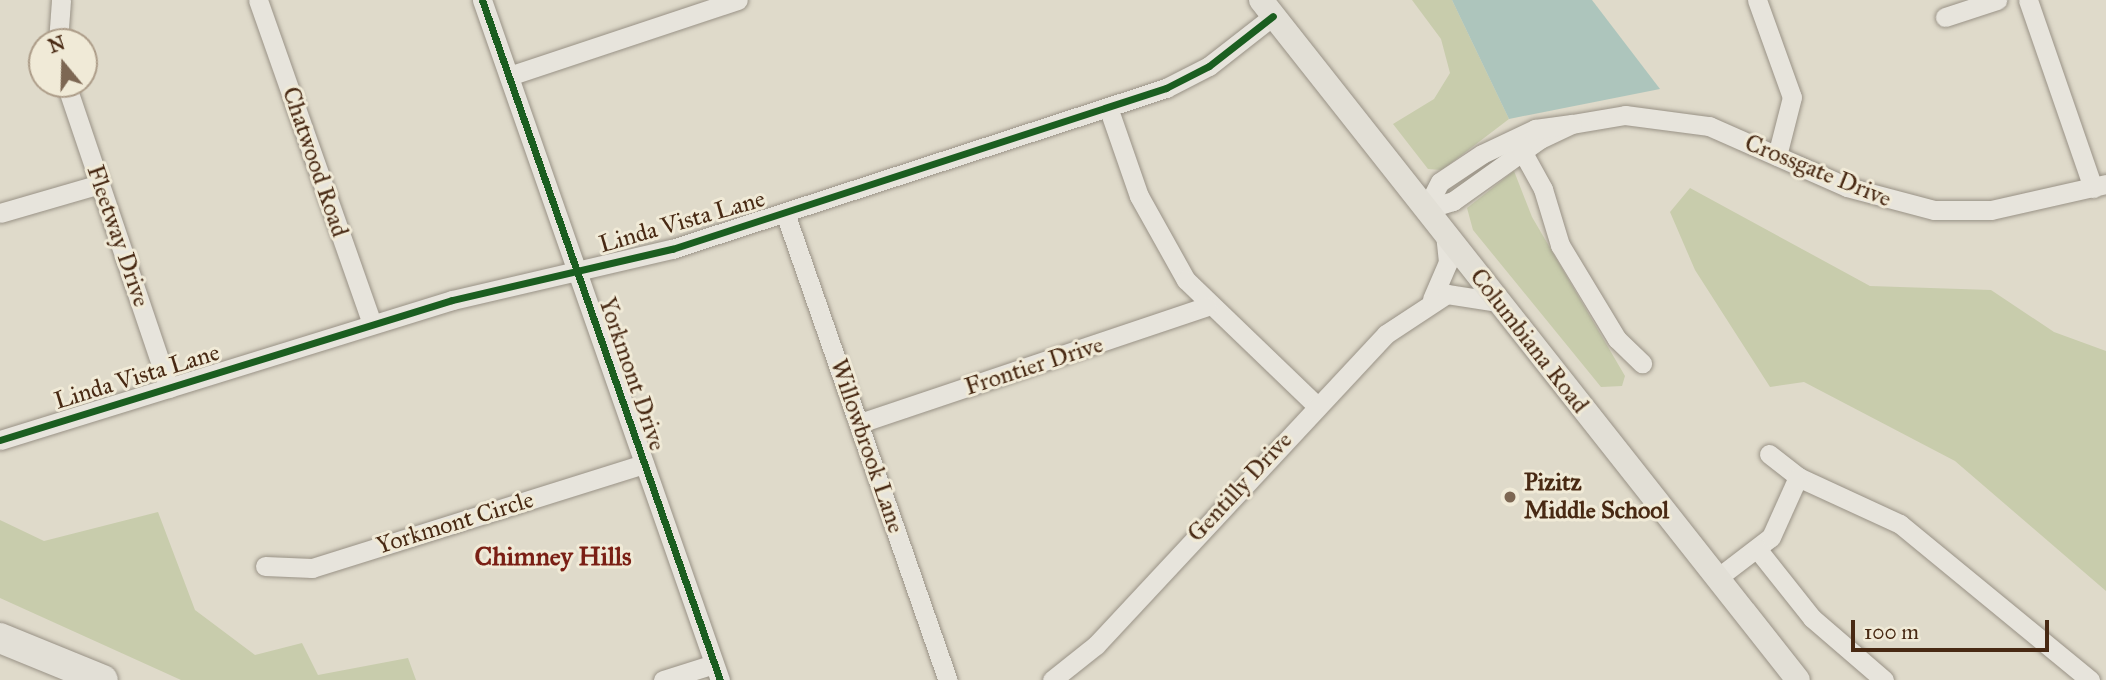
<!DOCTYPE html>
<html>
<head>
<meta charset="utf-8">
<style>
  body { margin:0 }
  #map { position:relative; width:2106px; height:680px; overflow:hidden; background:#dfdaca; font-family:"IM FELL Great Primer",serif }
  div>[style] { position:absolute }
  .green>* { inset:0; background:#c8ccac }
  .water>* { inset:0; background:#adc5bc }
  .roads { filter:drop-shadow(0 0 2px #999286) drop-shadow(0 0 2px #999286) }
  .minor>* { height:19px; margin:-9.5px; padding:0 9.5px; transform-origin:9.5px; border-radius:9.5px; background:#e7e4dc }
  .major>* { height:24px; margin:-12px; padding:0 12px; transform-origin:12px; border-radius:12px; background:#e2dfd6 }
  .highway>* { height:30px; margin:-15px; padding:0 15px; transform-origin:15px; border-radius:15px; background:#e2dfd6 }
  .cycleway>* { height:7px; margin:-3.5px; padding:0 3.5px; transform-origin:3.5px; border-radius:3.5px; background:#1b5e20 }
  .dots>* { width:19px; height:19px; translate:-50% -50%; box-sizing:border-box; border:4px solid #f0ead7; border-radius:50% }
  span { translate:-50% -50%; white-space:nowrap; text-align:center; line-height:1.15; -webkit-text-stroke:6px #f0ead7; paint-order:stroke }
  .street-label { font-size:24px; color:#482913 }
  .poi-label { font-size:24px; color:#482913; font-weight:700 }
  .left { translate:0 -50%; text-align:left }
  .neighbourhood-label { font-size:26px; color:#7a1f14; font-weight:700 }
  .north { position:absolute; left:28px; top:28px; width:70px; height:70px; box-sizing:border-box; background:#f0ead7; border:2px solid #ad9d89; border-radius:50%; rotate:341deg; font-size:19px; font-weight:700; line-height:28px; text-align:center; color:#482913 }
  .north::after { content:''; display:block; margin:auto; width:24px; height:32px; background:#7d6753; clip-path:polygon(50% 0,100% 100%,50% 72%,0 100%) }
  .scale { position:absolute; left:1851px; top:620px; width:198px; height:32px; box-sizing:border-box; border:4px solid #482913; border-top:0; padding-left:9px; font-size:21px; line-height:24px; white-space:nowrap; color:#482913; -webkit-text-stroke:5px #f0ead7; paint-order:stroke }
</style>
</head>
<body>
<div id="map">
  <div class="green">
    <i style="clip-path:polygon(1412px 0,1452px 0,1509px 119px,1442px 170px,1428px 169px,1393px 124px,1434px 99px,1450px 73px,1441px 39px)"></i>
    <i style="clip-path:polygon(1514px 171px,1532px 217px,1625px 376px,1622px 386px,1601px 387px,1473px 230px,1467px 208px)"></i>
    <i style="clip-path:polygon(1690px 188px,1870px 286px,1991px 290px,2054px 332px,2106px 351px,2106px 591px,1955px 461px,1804px 382px,1770px 387px,1695px 270px,1670px 212px)"></i>
    <i style="clip-path:polygon(158px 512px,195px 610px,255px 655px,302px 643px,318px 675px,408px 658px,416px 680px,181px 680px,0 598px,0 520px,44px 541px)"></i>
  </div>
  <div class="water">
    <i style="clip-path:polygon(1452px 0,1592px 0,1660px 89px,1509px 119px)"></i>
  </div>
  <div class="roads">
    <div class="minor">
      <i style="left:258px;top:0;width:343px;rotate:70.6deg"></i>
      <i style="left:482px;top:0;width:720px;rotate:70.71deg"></i>
      <i style="left:1757px;top:0;width:103px;rotate:70.2deg"></i>
      <i style="left:1792px;top:97px;width:61px;rotate:104.3deg"></i>
      <i style="left:2028px;top:0;width:199px;rotate:70.9deg"></i>
      <i style="left:1945px;top:17px;width:55px;rotate:-18.1deg"></i>
      <i style="left:58px;top:42px;width:42px;rotate:-85.9deg"></i>
      <i style="left:509px;top:76px;width:241px;rotate:-18.4deg"></i>
      <i style="left:66px;top:84px;width:321px;rotate:71.3deg"></i>
      <i style="left:1108px;top:107px;width:94px;rotate:70.8deg"></i>
      <i style="left:1139px;top:196px;width:96px;rotate:60.8deg"></i>
      <i style="left:1186px;top:280px;width:180px;rotate:43.9deg"></i>
      <i style="left:1572px;top:124px;width:54px;rotate:-9.6deg"></i>
      <i style="left:1625px;top:115px;width:85px;rotate:7.5deg"></i>
      <i style="left:1709px;top:126px;width:151px;rotate:23.8deg"></i>
      <i style="left:1847px;top:187px;width:90px;rotate:14.8deg"></i>
      <i style="left:1934px;top:210px;width:57px"></i>
      <i style="left:1991px;top:210px;width:118px;rotate:-12.7deg"></i>
      <i style="left:1572px;top:124px;width:35px;rotate:155deg"></i>
      <i style="left:1540px;top:139px;width:107px;rotate:144.5deg"></i>
      <i style="left:1453px;top:201px;width:28px;rotate:163deg"></i>
      <i style="left:1426px;top:209px;width:30px;rotate:-63deg"></i>
      <i style="left:1440px;top:182px;width:50px;rotate:-33.7deg"></i>
      <i style="left:1482px;top:154px;width:59px;rotate:-25.3deg"></i>
      <i style="left:1535px;top:129px;width:37px;rotate:-8deg"></i>
      <i style="left:1516px;top:140px;width:56px;rotate:61.1deg"></i>
      <i style="left:1543px;top:189px;width:59px;rotate:73.1deg"></i>
      <i style="left:1560px;top:245px;width:110px;rotate:58.8deg"></i>
      <i style="left:1617px;top:339px;width:35px;rotate:44deg"></i>
      <i style="left:0;top:213px;width:104px;rotate:-16.2deg"></i>
      <i style="left:785px;top:213px;width:495px;rotate:70.8deg"></i>
      <i style="left:1432px;top:299px;width:40px;rotate:-66.6deg"></i>
      <i style="left:1448px;top:262px;width:28px;rotate:-96deg"></i>
      <i style="left:860px;top:423px;width:366px;rotate:-18.6deg"></i>
      <i style="left:0;top:440px;width:473px;rotate:-17.2deg"></i>
      <i style="left:452px;top:300px;width:226px;rotate:-13.1deg"></i>
      <i style="left:672px;top:249px;width:520px;rotate:-18.05deg"></i>
      <i style="left:1166px;top:88px;width:48px;rotate:-27.1deg"></i>
      <i style="left:1209px;top:66px;width:81px;rotate:-38deg"></i>
      <i style="left:1769px;top:454px;width:37px;rotate:38deg"></i>
      <i style="left:1798px;top:477px;width:112px;rotate:24.7deg"></i>
      <i style="left:1900px;top:524px;width:246px;rotate:39.4deg"></i>
      <i style="left:1758px;top:550px;width:87px;rotate:51.5deg"></i>
      <i style="left:1812px;top:618px;width:95px;rotate:40.7deg"></i>
      <i style="left:265px;top:566px;width:47px;rotate:2.4deg"></i>
      <i style="left:312px;top:568px;width:348px;rotate:-17.4deg"></i>
      <i style="left:1716px;top:579px;width:69px;rotate:-37.4deg"></i>
      <i style="left:1771px;top:537px;width:66px;rotate:-65.8deg"></i>
      <i style="left:663px;top:680px;width:53px;rotate:-17.4deg"></i>
      <i style="left:1052px;top:680px;width:56px;rotate:-38.5deg"></i>
      <i style="left:1096px;top:645px;width:425px;rotate:-47deg"></i>
      <i style="left:1386px;top:334px;width:73px;rotate:-33.3deg"></i>
      <i style="left:1447px;top:294px;width:52px;rotate:8.9deg"></i>
    </div>
    <div class="major">
      <i style="left:1261px;top:0;width:866px;rotate:51.7deg"></i>
    </div>
    <div class="highway">
      <i style="left:0;top:638px;width:111px;rotate:22.2deg"></i>
    </div>
  </div>
  <div class="cycleway">
    <i style="left:482px;top:0;width:720px;rotate:70.71deg"></i>
    <i style="left:0;top:440px;width:473px;rotate:-17.2deg"></i>
    <i style="left:452px;top:300px;width:226px;rotate:-13.1deg"></i>
    <i style="left:672px;top:249px;width:520px;rotate:-18.05deg"></i>
    <i style="left:1166px;top:88px;width:48px;rotate:-27.1deg"></i>
    <i style="left:1209px;top:66px;width:81px;rotate:-38deg"></i>
  </div>
  <div class="dots">
    <i style="left:1510px;top:497px;background:#7d6753"></i>
  </div>
  <div class="street-label">
    <span style="left:315px;top:162px;rotate:71deg">Chatwood Road</span>
    <span style="left:1818px;top:171px;rotate:22deg">Crossgate Drive</span>
    <span style="left:682px;top:222px;rotate:-16deg">Linda Vista Lane</span>
    <span style="left:118px;top:236px;rotate:71deg">Fleetway Drive</span>
    <span style="left:1529px;top:341px;rotate:52deg">Columbiana Road</span>
    <span style="left:1034px;top:366px;rotate:-18deg">Frontier Drive</span>
    <span style="left:632px;top:374px;rotate:71deg">Yorkmont Drive</span>
    <span style="left:137px;top:377px;rotate:-17deg">Linda Vista Lane</span>
    <span style="left:867px;top:446px;rotate:71deg">Willowbrook Lane</span>
    <span style="left:1240px;top:487px;rotate:-47deg">Gentilly Drive</span>
    <span style="left:455px;top:523px;rotate:-17deg">Yorkmont Circle</span>
  </div>
  <div class="poi-label">
    <span class="left" style="left:1524px;top:497px">Pizitz<br>Middle School</span>
  </div>
  <div class="neighbourhood-label">
    <span style="left:553px;top:557px">Chimney Hills</span>
  </div>
  <div class="north">N</div>
  <div class="scale">100 m</div>
</div>
</body>
</html>
